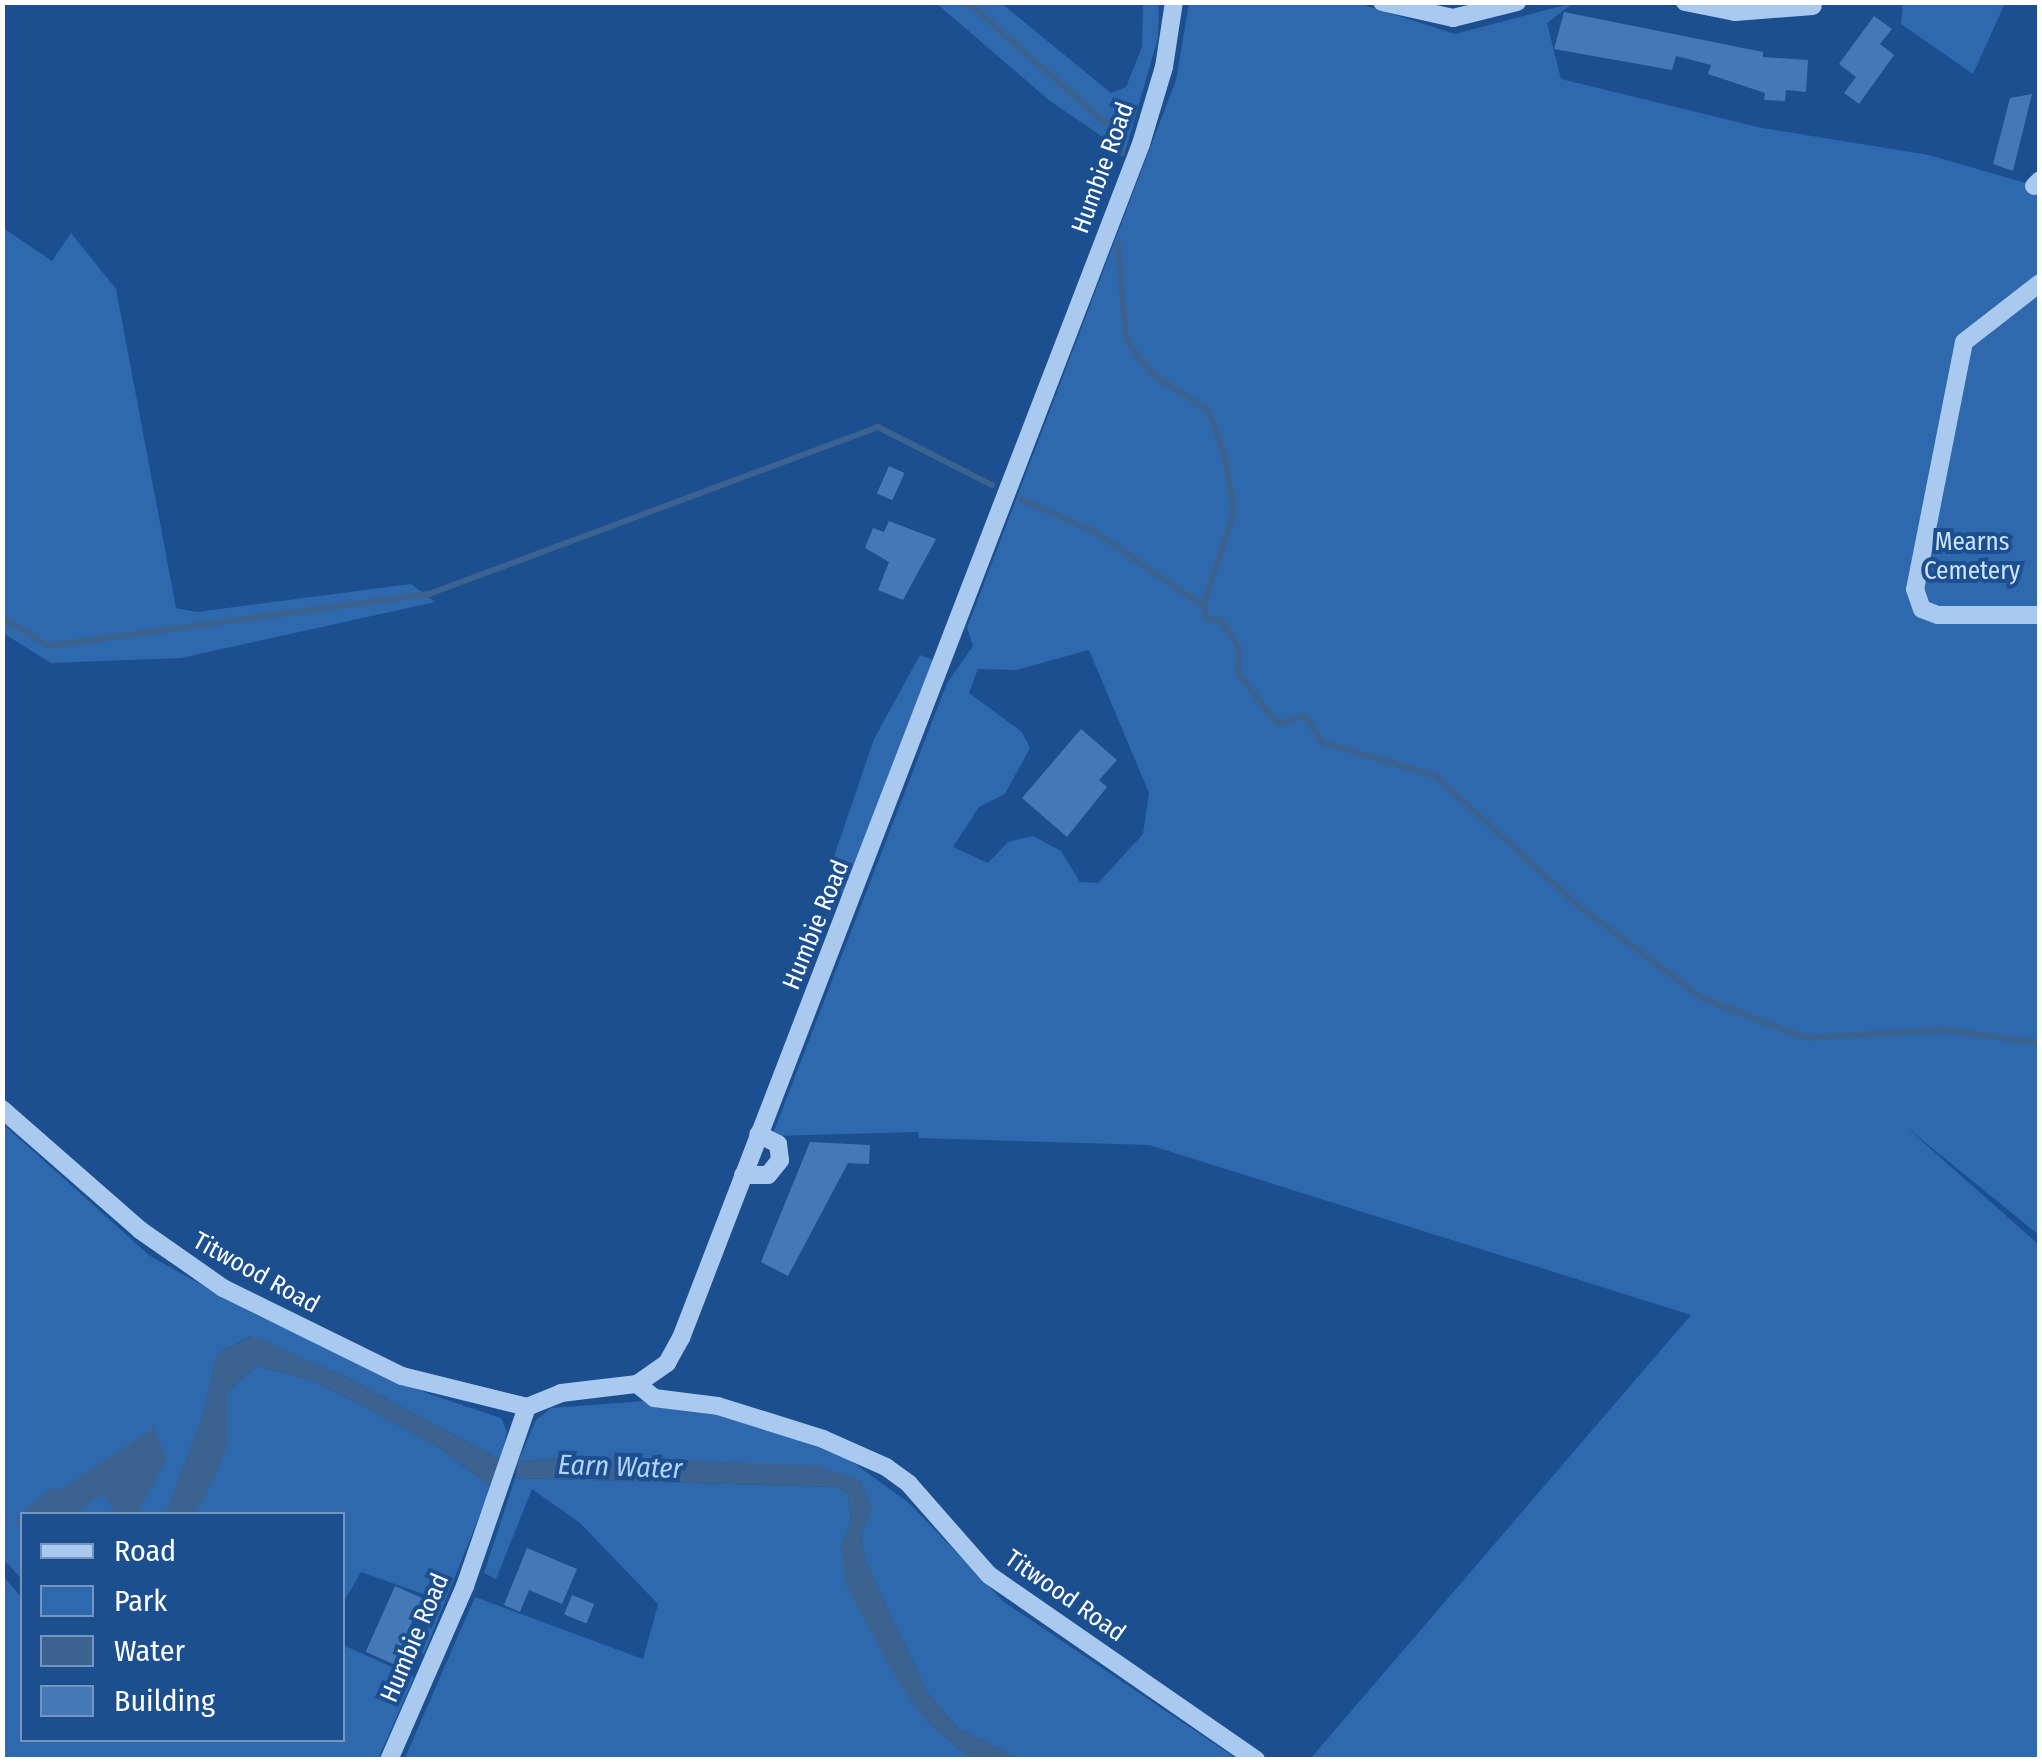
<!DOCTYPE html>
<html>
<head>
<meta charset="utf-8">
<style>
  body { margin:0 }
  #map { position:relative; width:2042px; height:1762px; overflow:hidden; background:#1b4f8f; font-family:"Fira Sans Condensed",sans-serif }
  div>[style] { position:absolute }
  .green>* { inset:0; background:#2e69ad }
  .water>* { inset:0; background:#3c6290 }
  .stream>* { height:6px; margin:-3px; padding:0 3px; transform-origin:3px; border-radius:3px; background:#3c6290 }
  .building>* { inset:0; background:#4478b7; transform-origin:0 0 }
  .minor>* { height:18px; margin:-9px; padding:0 9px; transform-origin:9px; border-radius:9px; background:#a9c9ee }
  span { translate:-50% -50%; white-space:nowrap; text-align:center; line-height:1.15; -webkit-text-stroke:8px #1b4f8f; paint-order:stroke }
  .street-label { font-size:25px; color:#fff }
  .park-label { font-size:25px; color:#cfe3fa }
  .water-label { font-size:28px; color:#b5d3f5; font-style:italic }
  .frame { position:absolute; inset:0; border:5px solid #fff; pointer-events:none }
  .legend { position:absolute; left:20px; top:1512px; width:325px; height:230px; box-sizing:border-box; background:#1b4f8f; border:2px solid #7695bc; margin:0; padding:12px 18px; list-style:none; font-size:30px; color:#fff }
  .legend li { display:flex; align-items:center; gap:20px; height:50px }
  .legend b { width:50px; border:2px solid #7695bc }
</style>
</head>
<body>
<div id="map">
  <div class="green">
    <i style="clip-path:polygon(936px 3px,1001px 3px,1111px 93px,1126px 87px,1142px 47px,1143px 3px,1159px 3px,1158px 38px,1125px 152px,1050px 101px)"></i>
    <i style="clip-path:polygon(evenodd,1189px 3px,1358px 3px,1455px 34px,1573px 3px,1547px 23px,1561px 79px,1762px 128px,1929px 155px,2039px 187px,2039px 1235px,1905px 1126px,2039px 1245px,2039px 1759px,1310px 1759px,1691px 1315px,1149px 1145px,919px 1138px,918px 1132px,772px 1136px,947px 683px,973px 646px,967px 628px,1176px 80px,1189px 3px,1089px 650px,1149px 793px,1143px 834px,1098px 883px,1080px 882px,1061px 851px,1033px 836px,1008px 842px,988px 863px,953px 847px,979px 807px,1005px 794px,1030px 748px,1022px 732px,969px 693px,978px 669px,1016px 670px,1089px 650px)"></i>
    <i style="clip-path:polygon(1903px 3px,1903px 2px,2005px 3px,1973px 74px,1901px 24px)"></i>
    <i style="clip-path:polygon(3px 228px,52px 261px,71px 233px,116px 289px,176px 608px,197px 612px,411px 584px,435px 602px,181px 658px,51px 663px,3px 633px)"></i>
    <i style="clip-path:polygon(920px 655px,934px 660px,843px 897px,827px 877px,874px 739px)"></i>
    <i style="clip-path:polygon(2px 1123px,150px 1256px,256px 1315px,429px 1394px,501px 1418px,507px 1431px,501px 1460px,346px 1377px,251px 1336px,217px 1354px,203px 1415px,166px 1514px,22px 1514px,22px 1579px,2px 1558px)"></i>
    <i style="clip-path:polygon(257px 1366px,313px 1381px,359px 1404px,438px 1447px,491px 1487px,424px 1654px,418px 1652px,437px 1599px,361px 1572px,343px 1603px,342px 1514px,193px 1514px,227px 1445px,227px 1391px)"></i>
    <i style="clip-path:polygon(658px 1400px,758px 1425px,847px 1458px,909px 1503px,1004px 1602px,1237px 1759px,1020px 1759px,958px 1728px,927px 1692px,866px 1562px,861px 1534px,872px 1509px,860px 1480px,578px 1456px,518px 1462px,536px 1420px,551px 1408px)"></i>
    <i style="clip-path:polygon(515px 1478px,836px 1487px,848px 1494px,851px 1522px,841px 1546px,927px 1722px,971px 1759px,404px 1760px,475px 1597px,643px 1659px,658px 1604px,580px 1523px,532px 1489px,496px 1579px,484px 1573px)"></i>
    <i style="clip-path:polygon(2px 1575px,22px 1598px,22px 1740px,342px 1740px,343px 1645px,414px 1677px,378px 1759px,3px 1759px)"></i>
  </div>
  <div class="water">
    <i style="clip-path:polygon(252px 1336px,346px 1377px,501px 1460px,491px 1487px,438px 1447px,359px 1404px,313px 1381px,257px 1366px,227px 1391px,227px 1445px,212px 1485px,193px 1514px,166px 1514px,203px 1415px,217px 1354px)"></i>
    <i style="clip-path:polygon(154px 1428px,167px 1459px,137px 1514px,115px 1514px,103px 1494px,75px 1514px,22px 1514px,22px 1528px,14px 1520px,51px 1488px,60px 1490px)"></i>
    <i style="clip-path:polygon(578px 1456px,819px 1466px,860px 1480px,872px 1509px,861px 1534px,866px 1562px,927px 1692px,958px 1728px,1020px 1759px,971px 1759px,927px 1722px,901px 1686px,846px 1586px,841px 1546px,851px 1522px,848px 1494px,836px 1487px,515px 1478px,518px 1462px)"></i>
  </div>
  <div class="stream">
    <i style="left:967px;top:2px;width:206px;rotate:41.1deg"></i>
    <i style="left:1122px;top:137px;width:16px;rotate:90deg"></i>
    <i style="left:1118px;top:244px;width:96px;rotate:85.2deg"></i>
    <i style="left:1126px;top:340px;width:43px;rotate:52.6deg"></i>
    <i style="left:1152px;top:374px;width:68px;rotate:33deg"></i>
    <i style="left:1209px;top:411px;width:48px;rotate:70.4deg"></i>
    <i style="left:1225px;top:456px;width:57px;rotate:80.9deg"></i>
    <i style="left:1234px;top:512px;width:99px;rotate:108.3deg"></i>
    <i style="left:1020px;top:499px;width:82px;rotate:23.7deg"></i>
    <i style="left:1095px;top:532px;width:131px;rotate:34.4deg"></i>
    <i style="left:1203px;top:606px;width:14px;rotate:73deg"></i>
    <i style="left:1207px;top:619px;width:14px;rotate:4deg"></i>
    <i style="left:1221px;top:620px;width:33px;rotate:57deg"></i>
    <i style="left:1239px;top:648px;width:25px;rotate:92deg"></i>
    <i style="left:1238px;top:673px;width:65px;rotate:51.9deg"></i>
    <i style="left:1278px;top:724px;width:28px;rotate:-17deg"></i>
    <i style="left:1305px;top:716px;width:31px;rotate:57deg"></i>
    <i style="left:1322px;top:742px;width:118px;rotate:16.7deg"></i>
    <i style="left:1435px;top:776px;width:194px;rotate:42.1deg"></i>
    <i style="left:1579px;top:906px;width:154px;rotate:36.8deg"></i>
    <i style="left:1702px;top:998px;width:110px;rotate:21.2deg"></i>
    <i style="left:1805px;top:1038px;width:137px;rotate:-3.3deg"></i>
    <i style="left:1942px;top:1030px;width:99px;rotate:7.6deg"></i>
    <i style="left:2px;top:617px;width:54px;rotate:32.2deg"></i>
    <i style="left:48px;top:646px;width:385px;rotate:-7.8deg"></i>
    <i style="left:429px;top:594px;width:479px;rotate:-20.4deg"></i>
    <i style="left:878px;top:427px;width:128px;rotate:27deg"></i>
  </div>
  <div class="building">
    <i style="clip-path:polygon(1564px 12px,1763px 52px,1763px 57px,1808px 60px,1806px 92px,1786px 90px,1785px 101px,1764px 100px,1765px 93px,1708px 74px,1711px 65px,1676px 56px,1672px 70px,1554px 49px)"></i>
    <i style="clip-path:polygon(1874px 16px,1892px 29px,1880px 44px,1894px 55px,1859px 104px,1844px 93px,1856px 77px,1839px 64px)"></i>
    <i style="clip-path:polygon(2032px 94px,2013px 171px,1993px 164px,2010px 98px)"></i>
    <i style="left:889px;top:466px;width:17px;height:30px;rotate:24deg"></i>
    <i style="clip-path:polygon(889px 521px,936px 539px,903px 600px,878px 590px,889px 562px,865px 548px,873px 528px,884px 532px)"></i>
    <i style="clip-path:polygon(1081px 729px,1117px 760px,1099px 780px,1107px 787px,1067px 837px,1022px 798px)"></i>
    <i style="clip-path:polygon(810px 1142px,870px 1145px,869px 1164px,848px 1163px,788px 1276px,761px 1262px)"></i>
    <i style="clip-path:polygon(527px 1548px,577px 1569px,562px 1604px,529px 1590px,520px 1612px,504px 1605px)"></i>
    <i style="left:395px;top:1586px;width:30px;height:72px;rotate:24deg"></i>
    <i style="left:572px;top:1595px;width:24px;height:21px;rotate:22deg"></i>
  </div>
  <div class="minor">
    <i style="left:1382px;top:2px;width:73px;rotate:12.7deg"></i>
    <i style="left:1453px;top:18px;width:66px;rotate:-14deg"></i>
    <i style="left:1685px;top:2px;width:51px;rotate:11.3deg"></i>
    <i style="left:1735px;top:12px;width:78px;rotate:-4.4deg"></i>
    <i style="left:2034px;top:186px;width:8px;rotate:-45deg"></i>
    <i style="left:2040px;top:283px;width:96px;rotate:142.2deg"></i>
    <i style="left:1964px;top:342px;width:252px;rotate:101.2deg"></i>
    <i style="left:1915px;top:589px;width:21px;rotate:71deg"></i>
    <i style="left:1922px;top:609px;width:17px;rotate:21deg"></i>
    <i style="left:1938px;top:615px;width:102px"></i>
    <i style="left:2px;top:1109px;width:184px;rotate:41.2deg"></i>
    <i style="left:140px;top:1230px;width:101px;rotate:34.9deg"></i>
    <i style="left:223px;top:1288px;width:199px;rotate:26.2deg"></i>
    <i style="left:402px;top:1376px;width:129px;rotate:13.9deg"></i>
    <i style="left:743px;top:1175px;width:25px"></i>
    <i style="left:768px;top:1175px;width:19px;rotate:-51deg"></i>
    <i style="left:780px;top:1160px;width:16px;rotate:-97deg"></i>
    <i style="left:778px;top:1144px;width:22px;rotate:-153deg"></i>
    <i style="left:637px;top:1384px;width:22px;rotate:39deg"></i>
    <i style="left:654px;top:1398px;width:64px;rotate:7.1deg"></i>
    <i style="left:718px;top:1406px;width:110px;rotate:17.4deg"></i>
    <i style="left:823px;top:1439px;width:69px;rotate:24deg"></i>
    <i style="left:886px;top:1467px;width:29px;rotate:36deg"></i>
    <i style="left:909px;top:1484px;width:121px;rotate:48.7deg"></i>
    <i style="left:989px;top:1575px;width:325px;rotate:34.7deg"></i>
    <i style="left:389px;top:1760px;width:190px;rotate:-66.4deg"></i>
    <i style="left:465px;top:1586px;width:189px;rotate:-70.9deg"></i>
    <i style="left:527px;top:1407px;width:37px;rotate:-22deg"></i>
    <i style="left:561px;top:1393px;width:77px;rotate:-6.8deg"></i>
    <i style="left:637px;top:1384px;width:37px;rotate:-35deg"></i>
    <i style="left:667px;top:1363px;width:29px;rotate:-61deg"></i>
    <i style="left:681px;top:1338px;width:1280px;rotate:-68.93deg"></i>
    <i style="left:1141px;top:144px;width:80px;rotate:-73.4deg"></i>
    <i style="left:1164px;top:67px;width:66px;rotate:-81.3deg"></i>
  </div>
  <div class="street-label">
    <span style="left:1103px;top:168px;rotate:-70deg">Humbie Road</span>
    <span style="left:816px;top:925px;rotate:-68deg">Humbie Road</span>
    <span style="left:256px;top:1273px;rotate:29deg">Titwood Road</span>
    <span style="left:1065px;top:1596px;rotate:35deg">Titwood Road</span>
    <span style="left:415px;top:1638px;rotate:-67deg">Humbie Road</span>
  </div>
  <div class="park-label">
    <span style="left:1972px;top:557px">Mearns<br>Cemetery</span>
  </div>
  <div class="water-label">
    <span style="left:620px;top:1467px;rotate:2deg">Earn Water</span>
  </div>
  <div class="frame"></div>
  <ul class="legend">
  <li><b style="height:12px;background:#a9c9ee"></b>Road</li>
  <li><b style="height:28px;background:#2e69ad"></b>Park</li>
  <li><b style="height:28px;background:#3c6290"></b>Water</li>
  <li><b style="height:28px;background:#4478b7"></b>Building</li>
  </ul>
</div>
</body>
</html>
